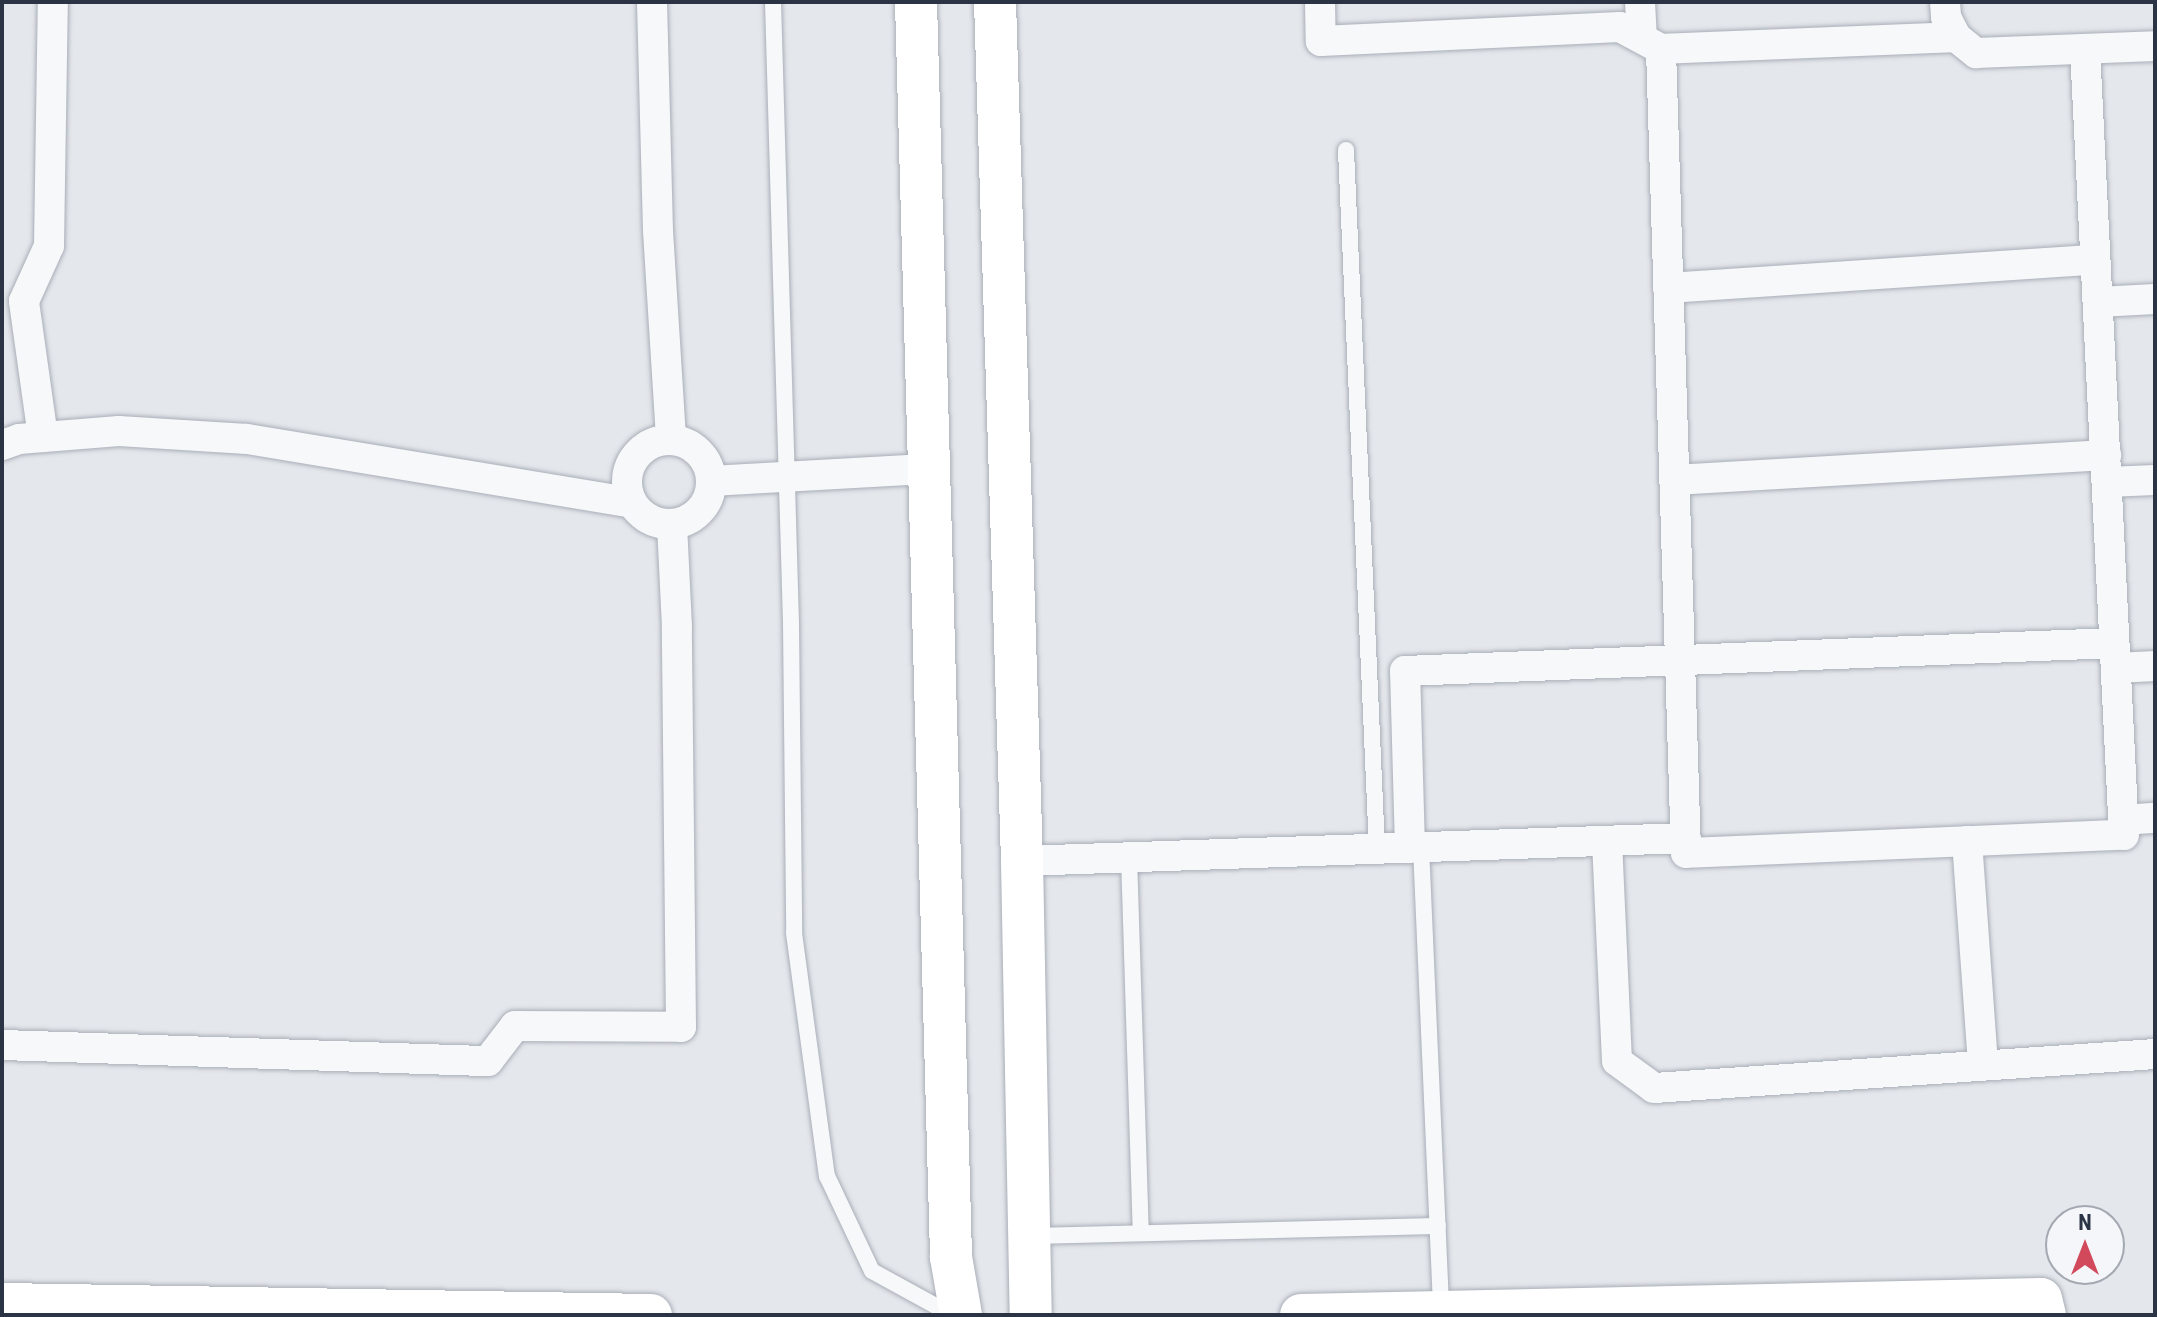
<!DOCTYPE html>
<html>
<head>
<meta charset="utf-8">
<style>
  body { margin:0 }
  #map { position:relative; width:2157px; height:1317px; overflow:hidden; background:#e4e7ec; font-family:"Roboto Condensed",sans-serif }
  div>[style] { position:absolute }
  .roads { filter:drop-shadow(0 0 2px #a9aeb7) drop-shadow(0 0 2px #a9aeb7) }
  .lane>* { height:16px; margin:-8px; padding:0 8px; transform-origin:8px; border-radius:8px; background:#f7f8fa }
  .street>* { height:30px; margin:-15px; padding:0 15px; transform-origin:15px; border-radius:15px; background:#f7f8fa }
  .street>.ring { margin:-15px; padding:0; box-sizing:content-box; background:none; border:30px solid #f7f8fa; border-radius:50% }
  .secondary>* { height:42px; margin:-21px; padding:0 21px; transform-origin:21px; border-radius:21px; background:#fff }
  span { translate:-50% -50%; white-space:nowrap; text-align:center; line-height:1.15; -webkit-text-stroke:7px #f4f6f9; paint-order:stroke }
  .frame { position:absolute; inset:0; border:4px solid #2b3445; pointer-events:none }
  .north { position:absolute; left:2045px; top:1205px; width:80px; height:80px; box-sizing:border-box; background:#f4f6f9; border:2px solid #a4a8b1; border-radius:50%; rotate:0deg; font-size:22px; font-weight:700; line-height:32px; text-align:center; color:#2b3445 }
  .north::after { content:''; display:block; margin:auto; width:28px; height:36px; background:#d1495b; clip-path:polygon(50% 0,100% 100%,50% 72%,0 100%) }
</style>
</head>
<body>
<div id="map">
  <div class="roads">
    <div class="lane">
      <i style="left:773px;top:2px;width:622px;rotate:88.34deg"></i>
      <i style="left:791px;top:624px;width:309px;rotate:89.4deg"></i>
      <i style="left:794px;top:933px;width:245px;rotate:82.3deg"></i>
      <i style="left:827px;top:1176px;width:105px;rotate:64.7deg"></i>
      <i style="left:872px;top:1271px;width:91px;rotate:28.8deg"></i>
      <i style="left:1346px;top:150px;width:700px;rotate:87.46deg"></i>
      <i style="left:1421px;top:847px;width:465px;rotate:87.5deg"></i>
      <i style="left:1129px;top:857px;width:376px;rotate:88.2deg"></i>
      <i style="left:1031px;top:1236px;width:407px;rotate:-1.4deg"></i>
    </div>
    <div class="street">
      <i style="left:652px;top:2px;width:229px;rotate:88.5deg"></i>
      <i style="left:658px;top:231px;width:207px;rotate:86.4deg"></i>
      <i style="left:1320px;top:2px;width:39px;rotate:89deg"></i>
      <i style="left:1321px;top:41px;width:299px;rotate:-2.7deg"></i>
      <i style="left:1620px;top:27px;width:47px;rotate:28.2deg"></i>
      <i style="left:1640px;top:2px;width:35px;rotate:87deg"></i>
      <i style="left:1945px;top:2px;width:15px;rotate:86deg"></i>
      <i style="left:1946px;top:17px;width:22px;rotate:63deg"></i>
      <i style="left:1956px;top:37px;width:26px;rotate:39deg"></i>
      <i style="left:1976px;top:53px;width:179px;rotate:-2.2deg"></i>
      <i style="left:1956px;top:37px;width:295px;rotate:177.7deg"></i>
      <i style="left:1661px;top:49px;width:804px;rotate:88.22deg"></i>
      <i style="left:1686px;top:853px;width:438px;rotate:-2.4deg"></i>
      <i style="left:2124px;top:835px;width:787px;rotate:-92.84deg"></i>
      <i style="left:1668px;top:288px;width:428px;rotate:-3.8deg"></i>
      <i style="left:2098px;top:302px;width:57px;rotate:-3deg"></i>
      <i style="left:43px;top:437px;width:137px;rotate:-98deg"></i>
      <i style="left:24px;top:301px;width:60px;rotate:-65.6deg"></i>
      <i style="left:49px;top:246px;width:244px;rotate:-89.1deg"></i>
      <i class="ring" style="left:627px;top:440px;width:54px;height:54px"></i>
      <i style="left:2px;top:445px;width:18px;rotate:-19deg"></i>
      <i style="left:19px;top:439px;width:100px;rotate:-4.6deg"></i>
      <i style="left:119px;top:431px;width:128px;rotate:3.6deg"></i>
      <i style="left:247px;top:439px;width:390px;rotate:9.4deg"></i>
      <i style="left:1674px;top:480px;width:433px;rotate:-3.3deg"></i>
      <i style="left:712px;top:481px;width:217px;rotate:-3.2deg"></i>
      <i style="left:2107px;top:482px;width:48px;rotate:-2.4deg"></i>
      <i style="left:2116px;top:668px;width:39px;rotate:-3deg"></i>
      <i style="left:2123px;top:820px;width:32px;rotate:-4deg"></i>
      <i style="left:1607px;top:841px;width:220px;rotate:87.4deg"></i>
      <i style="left:1617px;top:1061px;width:46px;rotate:36.1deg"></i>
      <i style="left:1654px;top:1088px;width:502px;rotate:-3.88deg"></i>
      <i style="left:1967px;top:841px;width:225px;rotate:85.9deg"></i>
      <i style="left:1410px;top:848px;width:177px;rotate:-91.6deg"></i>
      <i style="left:1405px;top:671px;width:710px;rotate:-2.26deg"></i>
      <i style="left:1022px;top:861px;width:664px;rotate:-1.98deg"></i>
      <i style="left:2px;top:1045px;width:486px;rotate:1.9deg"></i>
      <i style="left:488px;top:1061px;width:44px;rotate:-52.4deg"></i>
      <i style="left:515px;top:1026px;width:166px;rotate:0.3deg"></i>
      <i style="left:681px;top:1027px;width:400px;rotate:-90.6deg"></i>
      <i style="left:677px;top:627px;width:102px;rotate:-92.8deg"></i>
    </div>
    <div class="secondary">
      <i style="left:916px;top:2px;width:1255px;rotate:88.4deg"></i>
      <i style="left:951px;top:1257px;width:59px;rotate:80.2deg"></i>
      <i style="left:995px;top:2px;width:859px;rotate:88.2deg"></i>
      <i style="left:1022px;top:861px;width:454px;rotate:88.9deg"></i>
      <i style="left:2px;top:1304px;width:649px;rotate:0.97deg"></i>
      <i style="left:1301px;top:1315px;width:740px;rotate:-1.24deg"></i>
      <i style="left:2041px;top:1299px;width:16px;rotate:76deg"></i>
    </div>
  </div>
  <div class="frame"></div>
  <div class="north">N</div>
</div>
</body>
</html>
